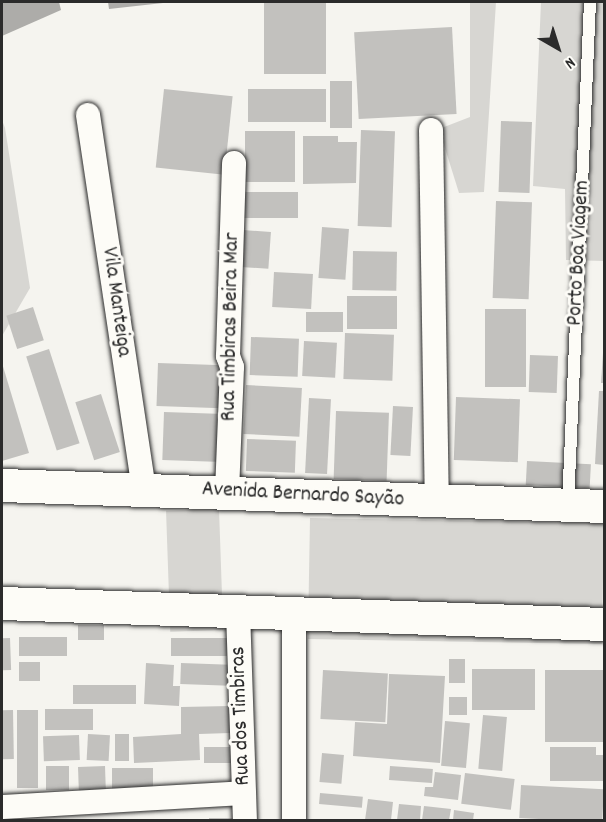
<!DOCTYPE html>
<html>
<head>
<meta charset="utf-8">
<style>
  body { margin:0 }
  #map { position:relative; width:606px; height:822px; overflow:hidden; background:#f5f4ef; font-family:Dekko,sans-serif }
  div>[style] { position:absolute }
  .green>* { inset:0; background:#d7d6d2; transform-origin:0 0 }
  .water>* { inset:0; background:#adaca9 }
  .building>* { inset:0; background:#c2c1be; transform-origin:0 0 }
  .roads { filter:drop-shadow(0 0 2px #2b2b2b) drop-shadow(0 0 2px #2b2b2b) }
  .lane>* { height:12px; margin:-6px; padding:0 6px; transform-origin:6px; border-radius:6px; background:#fdfcf7 }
  .street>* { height:24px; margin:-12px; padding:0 12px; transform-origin:12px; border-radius:12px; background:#fdfcf7 }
  .secondary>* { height:33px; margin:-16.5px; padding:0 16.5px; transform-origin:16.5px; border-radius:16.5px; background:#fdfcf7 }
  span { translate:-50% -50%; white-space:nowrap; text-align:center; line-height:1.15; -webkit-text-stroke:6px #fdfcf7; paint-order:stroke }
  .street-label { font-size:22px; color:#2b2b2b }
  .frame { position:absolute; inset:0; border:3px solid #2b2b2b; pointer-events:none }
  .north { position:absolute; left:528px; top:18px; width:60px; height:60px; -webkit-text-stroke:4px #fdfcf7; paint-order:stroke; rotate:141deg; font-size:16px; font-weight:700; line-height:24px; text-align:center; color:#2b2b2b }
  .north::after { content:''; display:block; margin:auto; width:21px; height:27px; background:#2b2b2b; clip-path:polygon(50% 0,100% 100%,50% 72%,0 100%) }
</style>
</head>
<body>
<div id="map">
  <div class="green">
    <i style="clip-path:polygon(470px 2px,496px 2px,484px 192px,459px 193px,439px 129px,470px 117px)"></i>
    <i style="clip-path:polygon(541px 2px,604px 2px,604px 261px,566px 260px,565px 189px,533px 186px)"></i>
    <i style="clip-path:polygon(2px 120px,5px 128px,30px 288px,2px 336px)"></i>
    <i style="left:219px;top:509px;width:121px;height:53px;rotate:88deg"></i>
    <i style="left:310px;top:518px;width:294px;height:121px;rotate:1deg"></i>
  </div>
  <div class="water">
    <i style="clip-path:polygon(2px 2px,59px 2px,61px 10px,2px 36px)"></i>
    <i style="clip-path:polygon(108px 2px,172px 2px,109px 9px)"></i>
  </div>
  <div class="building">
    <i style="left:264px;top:2px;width:62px;height:72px"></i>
    <i style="left:452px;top:27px;width:87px;height:98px;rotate:87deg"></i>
    <i style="left:330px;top:81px;width:22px;height:47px"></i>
    <i style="left:164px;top:89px;width:69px;height:79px;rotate:6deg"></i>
    <i style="left:248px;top:89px;width:78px;height:33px"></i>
    <i style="left:501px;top:121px;width:31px;height:71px;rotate:2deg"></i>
    <i style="left:361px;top:130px;width:34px;height:96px;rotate:2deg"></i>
    <i style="left:245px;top:131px;width:50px;height:51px"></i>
    <i style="clip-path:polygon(303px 136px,338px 136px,338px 142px,357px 142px,356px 183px,303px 184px)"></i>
    <i style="left:242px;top:192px;width:56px;height:26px"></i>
    <i style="left:496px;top:201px;width:36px;height:97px;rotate:2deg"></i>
    <i style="left:322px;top:227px;width:27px;height:51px;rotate:4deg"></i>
    <i style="left:243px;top:230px;width:28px;height:37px;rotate:4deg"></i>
    <i style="left:353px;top:251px;width:44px;height:39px;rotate:1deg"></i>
    <i style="left:274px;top:272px;width:39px;height:35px;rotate:3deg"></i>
    <i style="left:347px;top:296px;width:50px;height:33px"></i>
    <i style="left:33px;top:307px;width:35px;height:28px;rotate:72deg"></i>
    <i style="left:485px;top:309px;width:41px;height:78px"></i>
    <i style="left:306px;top:312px;width:37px;height:20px"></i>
    <i style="left:345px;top:333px;width:49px;height:46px;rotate:2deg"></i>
    <i style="left:251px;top:337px;width:48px;height:38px;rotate:2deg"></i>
    <i style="left:304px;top:341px;width:33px;height:35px;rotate:3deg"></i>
    <i style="left:49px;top:349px;width:99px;height:24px;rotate:72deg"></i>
    <i style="clip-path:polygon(603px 353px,604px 353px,604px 383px,601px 383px)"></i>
    <i style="left:530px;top:355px;width:28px;height:37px;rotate:2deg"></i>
    <i style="clip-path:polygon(2px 363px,29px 453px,2px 461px)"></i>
    <i style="left:158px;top:363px;width:65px;height:43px;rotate:2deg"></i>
    <i style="left:246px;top:385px;width:56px;height:49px;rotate:3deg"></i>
    <i style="clip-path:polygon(599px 391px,604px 391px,604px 465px,595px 464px)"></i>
    <i style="left:101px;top:394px;width:61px;height:27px;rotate:72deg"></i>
    <i style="left:456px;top:397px;width:64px;height:63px;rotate:2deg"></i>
    <i style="left:309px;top:398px;width:22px;height:75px;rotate:3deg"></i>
    <i style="left:393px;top:406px;width:20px;height:49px;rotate:3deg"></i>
    <i style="left:336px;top:411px;width:53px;height:68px;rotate:2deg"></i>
    <i style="left:164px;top:412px;width:60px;height:48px;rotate:2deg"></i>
    <i style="left:247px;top:439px;width:49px;height:32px;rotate:2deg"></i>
    <i style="left:527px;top:461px;width:64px;height:24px;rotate:3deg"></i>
    <i style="left:104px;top:625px;width:15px;height:26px;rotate:90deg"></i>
    <i style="left:67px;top:637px;width:19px;height:48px;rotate:90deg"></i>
    <i style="left:10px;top:638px;width:32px;height:8px;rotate:88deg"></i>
    <i style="left:227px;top:638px;width:18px;height:56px;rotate:90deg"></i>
    <i style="left:449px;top:659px;width:16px;height:24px"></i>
    <i style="left:19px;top:662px;width:21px;height:19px"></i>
    <i style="clip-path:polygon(146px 663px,174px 665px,173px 686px,180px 686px,179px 706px,144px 704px)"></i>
    <i style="left:181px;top:663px;width:49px;height:21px;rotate:2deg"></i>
    <i style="left:472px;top:669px;width:63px;height:41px"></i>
    <i style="left:323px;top:670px;width:65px;height:49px;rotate:3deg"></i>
    <i style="left:604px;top:670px;width:72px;height:59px;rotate:90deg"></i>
    <i style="clip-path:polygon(389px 674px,445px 676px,440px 763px,353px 756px,355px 722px,387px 724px)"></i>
    <i style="left:73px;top:685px;width:63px;height:19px"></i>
    <i style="left:449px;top:697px;width:18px;height:18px"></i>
    <i style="clip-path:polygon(230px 706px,230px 733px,199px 734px,200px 760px,134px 763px,133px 737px,181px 734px,181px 707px)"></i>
    <i style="left:45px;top:709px;width:48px;height:21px"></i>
    <i style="left:13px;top:710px;width:49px;height:11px;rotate:89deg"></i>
    <i style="left:17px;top:710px;width:21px;height:78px"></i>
    <i style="left:483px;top:715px;width:24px;height:54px;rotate:5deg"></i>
    <i style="left:445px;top:721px;width:25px;height:45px;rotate:5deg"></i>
    <i style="left:88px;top:734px;width:22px;height:26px;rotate:3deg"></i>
    <i style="left:115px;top:734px;width:14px;height:27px"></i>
    <i style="left:79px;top:735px;width:25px;height:36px;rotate:88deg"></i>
    <i style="left:236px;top:747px;width:16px;height:32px;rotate:90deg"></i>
    <i style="clip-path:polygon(550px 747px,596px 747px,596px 755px,604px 755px,604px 781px,550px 781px)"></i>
    <i style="left:322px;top:753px;width:22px;height:29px;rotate:5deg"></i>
    <i style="left:46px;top:766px;width:23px;height:24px"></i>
    <i style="left:105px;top:766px;width:25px;height:27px;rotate:88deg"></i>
    <i style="left:390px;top:766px;width:43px;height:14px;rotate:4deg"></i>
    <i style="left:112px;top:768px;width:41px;height:22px"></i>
    <i style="clip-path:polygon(435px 772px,461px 775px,458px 800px,424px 796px,425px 787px,433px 787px)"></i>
    <i style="left:465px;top:773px;width:50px;height:31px;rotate:7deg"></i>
    <i style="left:521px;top:785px;width:83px;height:33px;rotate:3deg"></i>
    <i style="left:320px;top:793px;width:43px;height:11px;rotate:5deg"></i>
    <i style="clip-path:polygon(368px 799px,393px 802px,391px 820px,365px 820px)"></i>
    <i style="clip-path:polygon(399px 804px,421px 806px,420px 820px,397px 820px)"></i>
    <i style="clip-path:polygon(424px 806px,451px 809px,449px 820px,422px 820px)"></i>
    <i style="clip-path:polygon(454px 810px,474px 813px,473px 820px,453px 820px)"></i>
    <i style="left:209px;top:818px;width:25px;height:2px"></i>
  </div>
  <div class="roads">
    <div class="lane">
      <i style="left:568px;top:504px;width:502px;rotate:-87.49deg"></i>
    </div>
    <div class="street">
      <i style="left:88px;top:115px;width:378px;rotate:81.5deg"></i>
      <i style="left:431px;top:130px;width:371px;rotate:89.1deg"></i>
      <i style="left:227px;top:492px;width:125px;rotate:-87.7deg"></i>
      <i style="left:232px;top:367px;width:12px;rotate:-110deg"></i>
      <i style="left:228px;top:356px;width:193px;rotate:-88.2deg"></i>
      <i style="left:238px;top:611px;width:209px;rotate:88.1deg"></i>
      <i style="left:2px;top:807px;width:242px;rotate:-3.3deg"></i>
      <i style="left:294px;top:820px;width:206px;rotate:-90deg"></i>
    </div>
    <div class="secondary">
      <i style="left:2px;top:485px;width:602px;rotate:2deg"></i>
      <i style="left:2px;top:603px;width:602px;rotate:2deg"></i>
    </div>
  </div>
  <div class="street-label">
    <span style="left:579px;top:253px;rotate:-87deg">Porto Boa Viagem</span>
    <span style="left:116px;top:302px;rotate:82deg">Vila Manteiga</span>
    <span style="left:231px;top:327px;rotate:-89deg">Rua Timbiras Beira Mar</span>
    <span style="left:303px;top:495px;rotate:3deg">Avenida Bernardo Sayão</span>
    <span style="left:241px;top:716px;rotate:-92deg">Rua dos Timbiras</span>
  </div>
  <div class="frame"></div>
  <div class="north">N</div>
</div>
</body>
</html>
